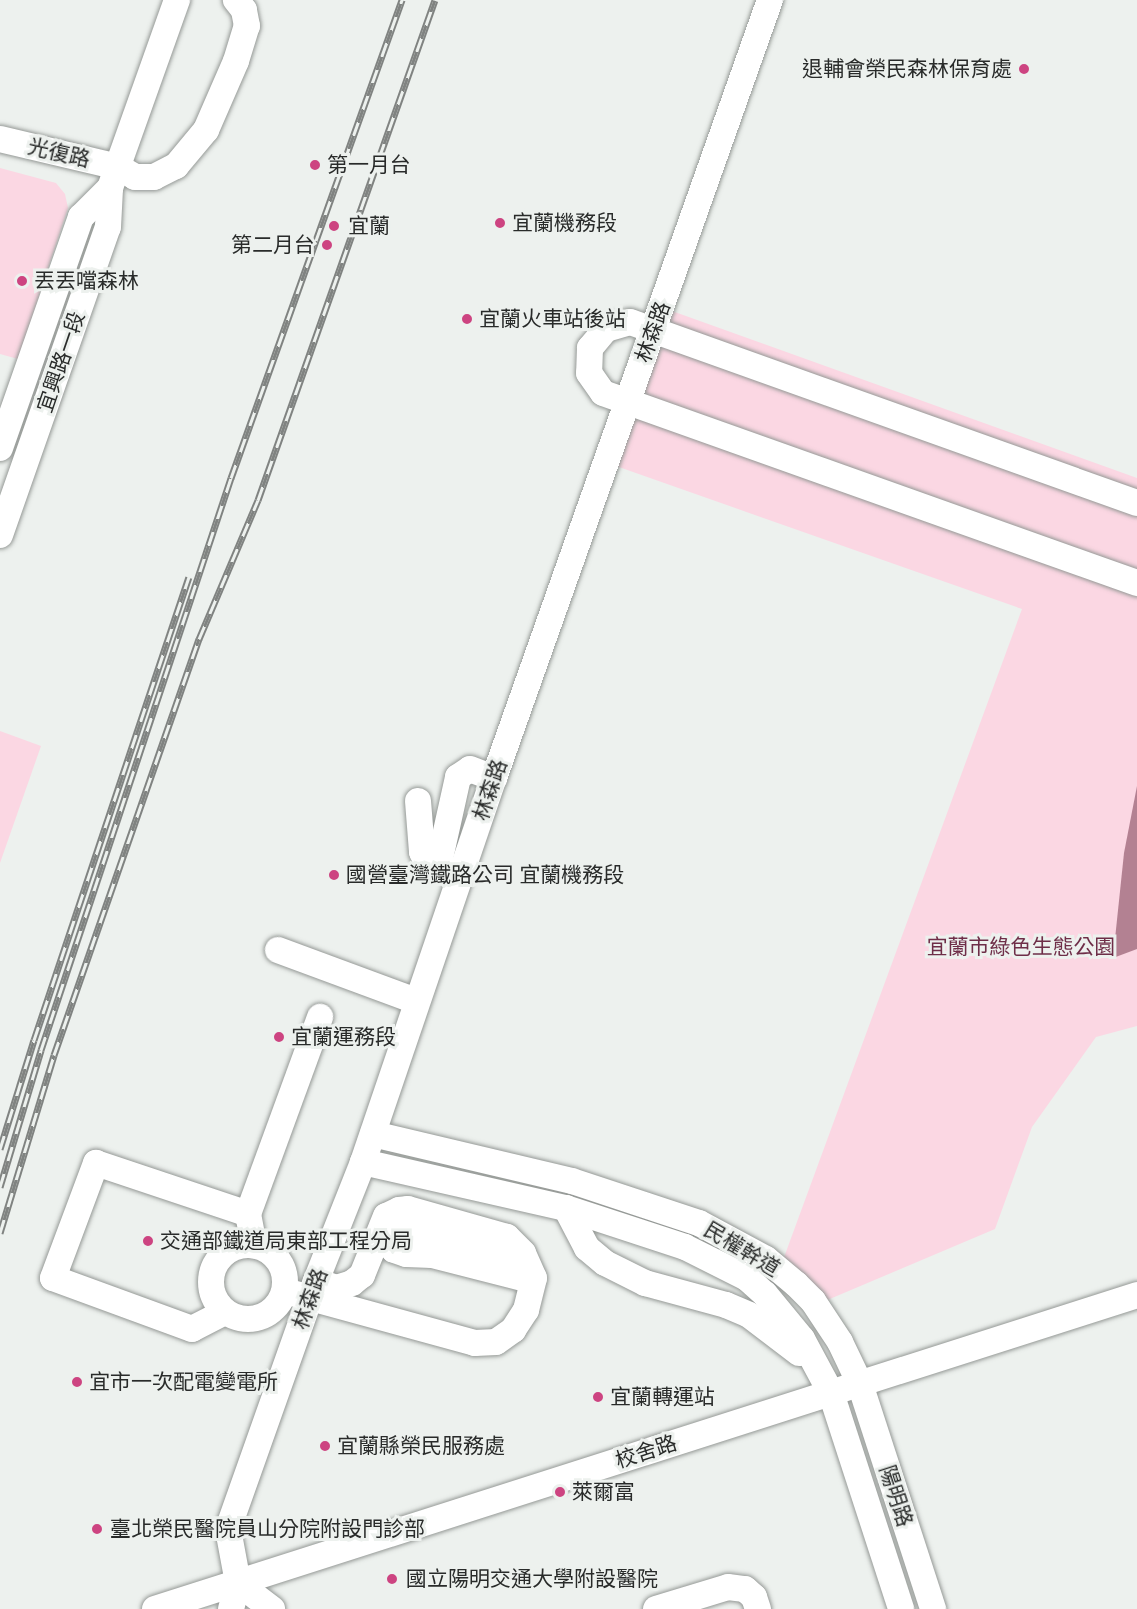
<!DOCTYPE html>
<html>
<head>
<meta charset="utf-8">
<style>
  body { margin:0 }
  #map { position:relative; width:1137px; height:1609px; overflow:hidden; background:#edf1ee; font-family:Raleway,"Noto Sans TC",sans-serif }
  div>[style] { position:absolute }
  .green>* { inset:0; background:#fbd7e3 }
  .water>* { inset:0; background:#b38192 }
  .roads { filter:drop-shadow(0 0 2px #959996) drop-shadow(0 0 2px #959996) }
  .minor>* { height:26px; margin:-13px; padding:0 13px; transform-origin:13px; border-radius:13px; background:#fff }
  .minor>.ring { margin:-13px; padding:0; box-sizing:content-box; background:none; border:26px solid #fff; border-radius:50% }
  .rail>* { height:7px; margin-top:-3.5px; transform-origin:0; background:repeating-linear-gradient(90deg,#edf1ee 0 14px,#808381 0 28px); box-sizing:border-box; border-block:2px solid #808381 }
  .dots>* { width:16px; height:16px; translate:-50% -50%; box-sizing:border-box; border:3px solid #edf1ee; border-radius:50% }
  span { translate:-50% -50%; white-space:nowrap; text-align:center; line-height:1.15; -webkit-text-stroke:6px #edf1ee; paint-order:stroke }
  .poi-label { font-size:21px; color:#292b2a }
  .right { translate:-100% -50%; text-align:right }
  .left { translate:0 -50%; text-align:left }
  .street-label { font-size:21px; color:#292b2a }
  .park-label { font-size:21px; color:#6e2e48 }
</style>
</head>
<body>
<div id="map">
  <div class="green">
    <i style="clip-path:polygon(0 168px,56px 183px,65px 194px,68px 208px,18px 359px,0 354px)"></i>
    <i style="clip-path:polygon(672px 311px,1137px 478px,1137px 1026px,1096px 1037px,1032px 1127px,995px 1229px,825px 1301px,783px 1260px,1022px 609px,616px 466px)"></i>
    <i style="clip-path:polygon(0 731px,41px 746px,0 863px)"></i>
  </div>
  <div class="water">
    <i style="clip-path:polygon(1137px 786px,1137px 949px,1113px 958px,1124px 853px)"></i>
  </div>
  <div class="roads">
    <div class="minor">
      <i style="left:0;top:139px;width:121px;rotate:13.3deg"></i>
      <i style="left:118px;top:167px;width:20px;rotate:30deg"></i>
      <i style="left:135px;top:177px;width:19px"></i>
      <i style="left:154px;top:177px;width:25px;rotate:-27deg"></i>
      <i style="left:176px;top:166px;width:47px;rotate:-50.2deg"></i>
      <i style="left:206px;top:130px;width:75px;rotate:-66.5deg"></i>
      <i style="left:236px;top:61px;width:37px;rotate:-73deg"></i>
      <i style="left:247px;top:26px;width:16px;rotate:-101deg"></i>
      <i style="left:244px;top:10px;width:13px;rotate:-129deg"></i>
      <i style="left:0;top:448px;width:245px;rotate:-70.7deg"></i>
      <i style="left:81px;top:217px;width:41px;rotate:-45deg"></i>
      <i style="left:1137px;top:503px;width:538px;rotate:-160.35deg"></i>
      <i style="left:630px;top:322px;width:25px;rotate:164deg"></i>
      <i style="left:606px;top:329px;width:25px;rotate:130deg"></i>
      <i style="left:590px;top:348px;width:25px;rotate:92deg"></i>
      <i style="left:589px;top:373px;width:24px;rotate:55deg"></i>
      <i style="left:603px;top:393px;width:567px;rotate:19.59deg"></i>
      <i style="left:0;top:535px;width:326px;rotate:-70.7deg"></i>
      <i style="left:108px;top:227px;width:39px;rotate:-87deg"></i>
      <i style="left:110px;top:188px;width:200px;rotate:-70.4deg"></i>
      <i style="left:418px;top:801px;width:51px;rotate:85.5deg"></i>
      <i style="left:422px;top:852px;width:14px;rotate:65deg"></i>
      <i style="left:428px;top:865px;width:11px;rotate:-10deg"></i>
      <i style="left:439px;top:863px;width:88px;rotate:-77.5deg"></i>
      <i style="left:458px;top:777px;width:14px;rotate:-34deg"></i>
      <i style="left:470px;top:769px;width:26px;rotate:21deg"></i>
      <i style="left:278px;top:950px;width:147px;rotate:20.3deg"></i>
      <i style="left:373px;top:1134px;width:204px;rotate:13.3deg"></i>
      <i style="left:572px;top:1181px;width:134px;rotate:18.3deg"></i>
      <i style="left:699px;top:1223px;width:76px;rotate:28.2deg"></i>
      <i style="left:766px;top:1259px;width:39px;rotate:40deg"></i>
      <i style="left:796px;top:1284px;width:24px;rotate:45deg"></i>
      <i style="left:813px;top:1301px;width:49px;rotate:56.6deg"></i>
      <i style="left:840px;top:1342px;width:47px;rotate:64.5deg"></i>
      <i style="left:860px;top:1384px;width:237px;rotate:72deg"></i>
      <i style="left:363px;top:1162px;width:208px;rotate:12.8deg"></i>
      <i style="left:566px;top:1208px;width:125px;rotate:18.1deg"></i>
      <i style="left:685px;top:1247px;width:69px;rotate:26.6deg"></i>
      <i style="left:747px;top:1278px;width:24px;rotate:42deg"></i>
      <i style="left:765px;top:1294px;width:58px;rotate:50.6deg"></i>
      <i style="left:802px;top:1339px;width:61px;rotate:61.8deg"></i>
      <i style="left:831px;top:1393px;width:227px;rotate:72deg"></i>
      <i style="left:566px;top:1208px;width:45px;rotate:62.3deg"></i>
      <i style="left:587px;top:1248px;width:23px;rotate:40deg"></i>
      <i style="left:605px;top:1263px;width:45px;rotate:26.6deg"></i>
      <i style="left:645px;top:1283px;width:84px;rotate:15.2deg"></i>
      <i style="left:726px;top:1305px;width:25px;rotate:23deg"></i>
      <i style="left:749px;top:1315px;width:63px;rotate:37.2deg"></i>
      <i style="left:248px;top:1214px;width:210px;rotate:-69.9deg"></i>
      <i class="ring" style="left:211px;top:1245px;width:48px;height:48px"></i>
      <i style="left:516px;top:1262px;width:94px;rotate:-165.2deg"></i>
      <i style="left:425px;top:1238px;width:21px;rotate:-149deg"></i>
      <i style="left:407px;top:1227px;width:17px;rotate:167deg"></i>
      <i style="left:390px;top:1231px;width:8px;rotate:120deg"></i>
      <i style="left:386px;top:1238px;width:14px;rotate:56deg"></i>
      <i style="left:394px;top:1250px;width:13px;rotate:18deg"></i>
      <i style="left:406px;top:1254px;width:26px;rotate:2deg"></i>
      <i style="left:432px;top:1255px;width:101px;rotate:14.3deg"></i>
      <i style="left:285px;top:1291px;width:197px;rotate:15.3deg"></i>
      <i style="left:475px;top:1343px;width:21px;rotate:-3deg"></i>
      <i style="left:496px;top:1342px;width:21px;rotate:-35deg"></i>
      <i style="left:513px;top:1330px;width:24px;rotate:-57deg"></i>
      <i style="left:526px;top:1310px;width:33px;rotate:-76deg"></i>
      <i style="left:534px;top:1278px;width:27px;rotate:-114deg"></i>
      <i style="left:523px;top:1253px;width:23px;rotate:-135deg"></i>
      <i style="left:507px;top:1237px;width:103px;rotate:-164.2deg"></i>
      <i style="left:408px;top:1209px;width:9px;rotate:174deg"></i>
      <i style="left:399px;top:1210px;width:14px;rotate:155deg"></i>
      <i style="left:386px;top:1216px;width:64px;rotate:112.1deg"></i>
      <i style="left:362px;top:1275px;width:13px;rotate:141deg"></i>
      <i style="left:352px;top:1283px;width:16px;rotate:162deg"></i>
      <i style="left:337px;top:1288px;width:22px;rotate:-162deg"></i>
      <i style="left:225px;top:1312px;width:37px;rotate:153deg"></i>
      <i style="left:192px;top:1329px;width:148px;rotate:-159.9deg"></i>
      <i style="left:53px;top:1278px;width:123px;rotate:-69.5deg"></i>
      <i style="left:96px;top:1163px;width:160px;rotate:18.5deg"></i>
      <i style="left:248px;top:1214px;width:32px;rotate:79deg"></i>
      <i style="left:238px;top:1583px;width:43px;rotate:37.4deg"></i>
      <i style="left:155px;top:1609px;width:1031px;rotate:-17.73deg"></i>
      <i style="left:231px;top:1609px;width:27px;rotate:-75deg"></i>
      <i style="left:238px;top:1583px;width:55px;rotate:-100.5deg"></i>
      <i style="left:228px;top:1529px;width:263px;rotate:-70.5deg"></i>
      <i style="left:316px;top:1281px;width:128px;rotate:-68.4deg"></i>
      <i style="left:363px;top:1162px;width:406px;rotate:-71.2deg"></i>
      <i style="left:494px;top:778px;width:826px;rotate:-70.47deg"></i>
      <i style="left:656px;top:1609px;width:75px;rotate:-17deg"></i>
      <i style="left:728px;top:1587px;width:17px;rotate:7deg"></i>
      <i style="left:745px;top:1589px;width:12px;rotate:42deg"></i>
      <i style="left:754px;top:1597px;width:13px;rotate:72deg"></i>
    </div>
  </div>
  <div class="rail">
    <i style="left:0;top:1149px;width:114px;rotate:-72.7deg"></i>
    <i style="left:34px;top:1040px;width:488px;rotate:-71.5deg"></i>
    <i style="left:0;top:1187px;width:143px;rotate:-73.3deg"></i>
    <i style="left:41px;top:1050px;width:603px;rotate:-71.63deg"></i>
    <i style="left:231px;top:478px;width:508px;rotate:-70.32deg"></i>
    <i style="left:0;top:1233px;width:186px;rotate:-73.1deg"></i>
    <i style="left:54px;top:1055px;width:441px;rotate:-70.8deg"></i>
    <i style="left:199px;top:639px;width:151px;rotate:-67deg"></i>
    <i style="left:258px;top:500px;width:530px;rotate:-70.51deg"></i>
  </div>
  <div class="dots">
    <i style="left:1024px;top:69px;background:#cd4481"></i>
    <i style="left:315px;top:165px;background:#cd4481"></i>
    <i style="left:500px;top:223px;background:#cd4481"></i>
    <i style="left:334px;top:226px;background:#cd4481"></i>
    <i style="left:327px;top:245px;background:#cd4481"></i>
    <i style="left:22px;top:281px;background:#cd4481"></i>
    <i style="left:467px;top:319px;background:#cd4481"></i>
    <i style="left:334px;top:875px;background:#cd4481"></i>
    <i style="left:279px;top:1037px;background:#cd4481"></i>
    <i style="left:148px;top:1241px;background:#cd4481"></i>
    <i style="left:77px;top:1382px;background:#cd4481"></i>
    <i style="left:598px;top:1397px;background:#cd4481"></i>
    <i style="left:325px;top:1446px;background:#cd4481"></i>
    <i style="left:560px;top:1492px;background:#cd4481"></i>
    <i style="left:97px;top:1529px;background:#cd4481"></i>
    <i style="left:392px;top:1579px;background:#cd4481"></i>
  </div>
  <div class="poi-label">
    <span class="right" style="left:1012px;top:69px">退輔會榮民森林保育處</span>
    <span class="left" style="left:327px;top:165px">第一月台</span>
    <span class="left" style="left:512px;top:223px">宜蘭機務段</span>
    <span class="left" style="left:348px;top:226px">宜蘭</span>
    <span class="right" style="left:315px;top:245px">第二月台</span>
    <span class="left" style="left:34px;top:281px">丟丟噹森林</span>
    <span class="left" style="left:479px;top:319px">宜蘭火車站後站</span>
    <span class="left" style="left:346px;top:875px">國營臺灣鐵路公司 宜蘭機務段</span>
    <span class="left" style="left:291px;top:1037px">宜蘭運務段</span>
    <span class="left" style="left:160px;top:1241px">交通部鐵道局東部工程分局</span>
    <span class="left" style="left:89px;top:1382px">宜市一次配電變電所</span>
    <span class="left" style="left:610px;top:1397px">宜蘭轉運站</span>
    <span class="left" style="left:337px;top:1446px">宜蘭縣榮民服務處</span>
    <span class="left" style="left:572px;top:1492px">萊爾富</span>
    <span class="left" style="left:110px;top:1529px">臺北榮民醫院員山分院附設門診部</span>
    <span class="left" style="left:406px;top:1579px">國立陽明交通大學附設醫院</span>
  </div>
  <div class="street-label">
    <span style="left:59px;top:153px;rotate:13deg">光復路</span>
    <span style="left:653px;top:332px;rotate:-70deg">林森路</span>
    <span style="left:61px;top:362px;rotate:-71deg">宜興路一段</span>
    <span style="left:490px;top:790px;rotate:-71deg">林森路</span>
    <span style="left:742px;top:1249px;rotate:31deg">民權幹道</span>
    <span style="left:310px;top:1299px;rotate:-70deg">林森路</span>
    <span style="left:646px;top:1452px;rotate:-18deg">校舍路</span>
    <span style="left:896px;top:1496px;rotate:72deg">陽明路</span>
  </div>
  <div class="park-label">
    <span style="left:1021px;top:947px">宜蘭市綠色生態公園</span>
  </div>
</div>
</body>
</html>
